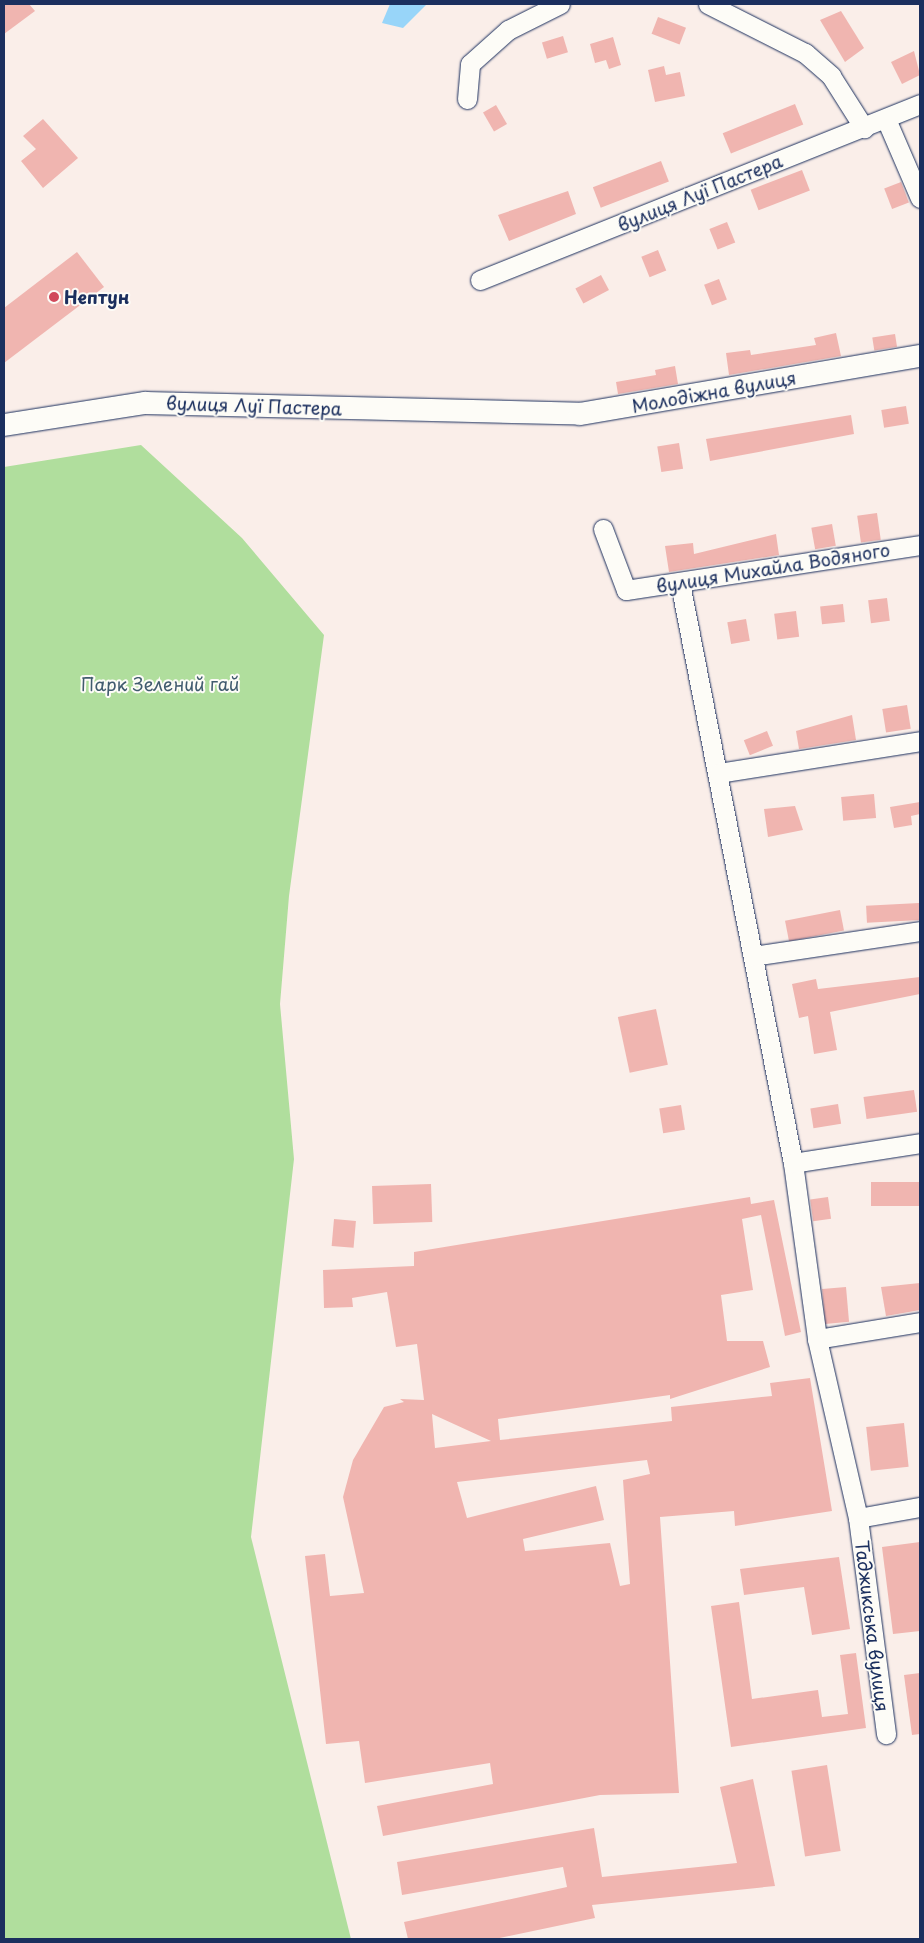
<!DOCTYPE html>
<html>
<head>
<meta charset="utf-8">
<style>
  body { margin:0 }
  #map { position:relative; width:924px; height:1943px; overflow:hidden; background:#faeee9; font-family:"Playpen Sans",sans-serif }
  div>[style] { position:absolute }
  .green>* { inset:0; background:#b0de9d }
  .water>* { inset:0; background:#98d5f9 }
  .building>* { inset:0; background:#f0b5b0; transform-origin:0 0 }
  .roads { filter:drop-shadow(0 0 1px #1b2f5e) drop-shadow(0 0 1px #1b2f5e) }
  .minor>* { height:19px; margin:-9.5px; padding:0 9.5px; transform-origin:9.5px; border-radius:9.5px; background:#fdfcf7 }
  .tertiary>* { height:22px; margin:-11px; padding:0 11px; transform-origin:11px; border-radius:11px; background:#fdfcf7 }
  .dots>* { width:14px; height:14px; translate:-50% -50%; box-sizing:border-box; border:2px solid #fdfcf7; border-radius:50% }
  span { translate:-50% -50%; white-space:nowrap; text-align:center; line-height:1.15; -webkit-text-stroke:4px #fdfcf7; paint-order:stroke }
  .street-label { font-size:18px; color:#1b2f5e }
  .poi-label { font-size:18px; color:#1b2f5e; font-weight:700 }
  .left { translate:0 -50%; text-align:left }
  .park-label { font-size:18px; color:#405b6e }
  .frame { position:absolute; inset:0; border:5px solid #1b2f5e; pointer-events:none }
</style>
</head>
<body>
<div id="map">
  <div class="green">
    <i style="clip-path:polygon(141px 445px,242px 538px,324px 635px,289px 896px,280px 1004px,294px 1159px,251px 1537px,351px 1939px,4px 1939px,4px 467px)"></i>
  </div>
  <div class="water">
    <i style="clip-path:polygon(390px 4px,427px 4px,403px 28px,382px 23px)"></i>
  </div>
  <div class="building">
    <i style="clip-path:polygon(4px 4px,29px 4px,35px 11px,4px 34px)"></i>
    <i style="clip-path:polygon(841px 11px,864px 48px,845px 62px,820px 20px)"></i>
    <i style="left:658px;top:17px;width:30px;height:18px;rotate:21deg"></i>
    <i style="left:563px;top:36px;width:17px;height:22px;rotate:73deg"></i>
    <i style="clip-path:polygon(613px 37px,621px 65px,609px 69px,606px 60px,595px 63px,590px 44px)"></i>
    <i style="clip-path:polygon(914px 51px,920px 75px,902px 84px,891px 62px)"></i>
    <i style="clip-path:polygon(664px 66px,666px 75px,680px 72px,685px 96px,655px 102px,648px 70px)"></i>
    <i style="left:795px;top:104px;width:22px;height:78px;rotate:68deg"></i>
    <i style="left:496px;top:105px;width:22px;height:15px;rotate:60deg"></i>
    <i style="clip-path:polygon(43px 119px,78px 158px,43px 188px,21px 161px,36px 149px,23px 136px)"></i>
    <i style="left:661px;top:161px;width:22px;height:73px;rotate:69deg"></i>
    <i style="left:802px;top:170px;width:22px;height:55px;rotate:69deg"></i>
    <i style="left:901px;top:182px;width:22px;height:18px;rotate:69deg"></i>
    <i style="clip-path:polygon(568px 191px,576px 214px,509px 241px,498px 215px)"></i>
    <i style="left:727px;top:222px;width:22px;height:19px;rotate:68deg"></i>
    <i style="left:658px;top:250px;width:22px;height:18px;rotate:68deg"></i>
    <i style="clip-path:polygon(77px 252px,104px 287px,4px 363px,4px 308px)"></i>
    <i style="left:601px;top:275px;width:17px;height:29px;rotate:62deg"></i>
    <i style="left:719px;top:279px;width:22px;height:16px;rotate:69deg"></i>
    <i style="clip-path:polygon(836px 333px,841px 356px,729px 375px,726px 353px,750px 350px,751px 355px,816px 345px,814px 338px)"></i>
    <i style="left:895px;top:334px;width:13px;height:23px;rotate:81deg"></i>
    <i style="clip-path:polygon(675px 366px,678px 384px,618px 394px,616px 382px,656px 375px,655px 370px)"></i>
    <i style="left:906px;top:406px;width:18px;height:25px;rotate:81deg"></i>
    <i style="clip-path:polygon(851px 415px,854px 434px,710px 461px,706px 439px)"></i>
    <i style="left:679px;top:443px;width:26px;height:22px;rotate:81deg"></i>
    <i style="left:877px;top:513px;width:27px;height:20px;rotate:82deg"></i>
    <i style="left:832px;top:524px;width:22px;height:21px;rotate:80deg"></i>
    <i style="clip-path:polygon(776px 534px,779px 555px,669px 572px,665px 546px,693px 543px,694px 554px)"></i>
    <i style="left:887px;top:598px;width:23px;height:19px;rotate:83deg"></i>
    <i style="left:843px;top:604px;width:18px;height:23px;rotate:84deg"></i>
    <i style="left:796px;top:611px;width:26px;height:22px;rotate:83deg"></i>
    <i style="left:746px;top:619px;width:22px;height:19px;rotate:80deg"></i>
    <i style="left:907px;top:705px;width:24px;height:25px;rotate:81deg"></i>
    <i style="clip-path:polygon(852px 715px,856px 740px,799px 749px,796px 731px)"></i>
    <i style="left:767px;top:731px;width:16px;height:25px;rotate:68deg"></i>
    <i style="left:874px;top:794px;width:24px;height:33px;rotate:85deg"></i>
    <i style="clip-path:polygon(920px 802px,920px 814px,911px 816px,912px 825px,894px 828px,890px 807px)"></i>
    <i style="clip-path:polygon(795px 806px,803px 830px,768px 837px,764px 809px)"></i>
    <i style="left:919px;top:903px;width:17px;height:53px;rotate:87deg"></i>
    <i style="left:840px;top:910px;width:21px;height:56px;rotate:79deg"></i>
    <i style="clip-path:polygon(920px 977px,920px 994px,830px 1012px,837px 1050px,814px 1054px,808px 1016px,799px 1018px,792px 984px,816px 979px,818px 989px)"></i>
    <i style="left:656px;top:1009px;width:57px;height:39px;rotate:78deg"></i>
    <i style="left:914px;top:1090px;width:22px;height:51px;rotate:82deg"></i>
    <i style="left:838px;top:1104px;width:20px;height:28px;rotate:81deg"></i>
    <i style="left:681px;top:1105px;width:25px;height:22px;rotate:81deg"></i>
    <i style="left:920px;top:1182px;width:24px;height:49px;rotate:90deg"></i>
    <i style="left:431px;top:1184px;width:38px;height:59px;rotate:88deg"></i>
    <i style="clip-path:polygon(evenodd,750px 1197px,751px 1204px,774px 1200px,801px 1332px,785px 1336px,761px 1215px,742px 1219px,753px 1290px,721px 1295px,727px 1341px,763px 1341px,770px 1367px,670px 1399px,670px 1395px,498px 1419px,500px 1440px,672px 1421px,671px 1407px,772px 1396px,770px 1383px,810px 1378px,832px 1511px,735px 1526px,734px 1511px,660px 1517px,679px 1793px,600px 1795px,383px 1836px,377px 1806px,493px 1784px,490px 1763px,365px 1783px,359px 1741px,326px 1744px,305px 1556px,325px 1554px,330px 1596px,364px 1593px,343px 1497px,353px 1460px,384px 1407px,404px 1402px,400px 1399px,424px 1400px,417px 1344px,396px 1347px,387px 1292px,352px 1298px,353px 1307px,324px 1308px,323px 1270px,414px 1266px,414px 1252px,750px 1197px,432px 1414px,491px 1441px,435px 1448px,432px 1414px,750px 1197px,647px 1460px,650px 1474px,623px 1480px,630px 1584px,620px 1586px,610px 1543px,525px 1551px,523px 1539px,604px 1520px,596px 1486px,467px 1518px,457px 1482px,647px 1460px)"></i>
    <i style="left:828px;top:1197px;width:22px;height:18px;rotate:82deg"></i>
    <i style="left:334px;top:1219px;width:22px;height:27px;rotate:5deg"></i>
    <i style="clip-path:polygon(920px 1283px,920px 1310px,886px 1316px,881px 1287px)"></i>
    <i style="left:846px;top:1287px;width:35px;height:24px;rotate:85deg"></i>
    <i style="left:904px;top:1423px;width:44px;height:38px;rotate:84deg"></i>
    <i style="clip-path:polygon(920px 1542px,920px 1631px,893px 1634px,882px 1547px)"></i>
    <i style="clip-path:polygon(839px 1557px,850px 1629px,812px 1635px,804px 1587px,744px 1595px,740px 1569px)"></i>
    <i style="clip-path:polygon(739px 1602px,752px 1699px,818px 1690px,822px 1717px,848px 1714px,840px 1655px,856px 1653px,866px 1728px,731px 1747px,711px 1606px)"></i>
    <i style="clip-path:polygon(920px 1673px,920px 1734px,912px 1735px,904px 1675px)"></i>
    <i style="left:827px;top:1765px;width:87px;height:36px;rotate:81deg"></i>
    <i style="clip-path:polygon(753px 1779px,775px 1886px,592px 1905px,595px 1918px,495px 1939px,408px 1939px,404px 1922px,567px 1887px,563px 1867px,402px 1895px,397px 1862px,594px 1828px,602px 1877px,737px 1863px,720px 1787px)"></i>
  </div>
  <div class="roads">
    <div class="minor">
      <i style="left:708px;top:4px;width:109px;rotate:26.8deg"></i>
      <i style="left:805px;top:53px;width:35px;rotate:41deg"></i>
      <i style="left:831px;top:76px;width:62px;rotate:57.6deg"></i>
      <i style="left:467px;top:99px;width:35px;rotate:-85deg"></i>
      <i style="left:470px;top:64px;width:51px;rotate:-41.8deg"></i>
      <i style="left:508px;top:30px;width:58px;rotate:-26.6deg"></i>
      <i style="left:886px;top:119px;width:86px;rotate:66.7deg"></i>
      <i style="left:480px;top:280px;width:474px;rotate:-21.8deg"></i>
      <i style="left:603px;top:529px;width:65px;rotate:69.3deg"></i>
      <i style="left:626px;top:590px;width:297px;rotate:-8.7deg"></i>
      <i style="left:680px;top:583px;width:591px;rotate:78.98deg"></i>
      <i style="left:793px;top:1163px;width:178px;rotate:82.2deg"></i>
      <i style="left:817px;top:1339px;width:184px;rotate:77.1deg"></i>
      <i style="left:858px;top:1518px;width:218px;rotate:82.6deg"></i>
      <i style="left:719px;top:773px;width:204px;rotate:-9deg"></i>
      <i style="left:753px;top:956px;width:169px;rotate:-8.5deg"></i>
      <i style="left:793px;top:1163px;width:129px;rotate:-8.9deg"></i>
      <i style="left:817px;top:1339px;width:104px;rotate:-9.4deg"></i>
      <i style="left:858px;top:1518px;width:63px;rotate:-10.1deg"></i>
    </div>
    <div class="tertiary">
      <i style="left:4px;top:425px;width:143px;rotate:-8.9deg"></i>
      <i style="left:145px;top:403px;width:435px;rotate:1.4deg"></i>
      <i style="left:580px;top:414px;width:345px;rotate:-9.7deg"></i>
    </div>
  </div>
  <div class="dots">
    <i style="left:54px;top:297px;background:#d1495b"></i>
  </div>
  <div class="street-label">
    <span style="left:700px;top:193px;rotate:-22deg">вулиця Луї Пастера</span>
    <span style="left:714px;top:392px;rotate:-10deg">Молодіжна вулиця</span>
    <span style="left:254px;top:406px;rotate:2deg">вулиця Луї Пастера</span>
    <span style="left:773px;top:568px;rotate:-9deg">вулиця Михайла Водяного</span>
    <span style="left:872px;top:1626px;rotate:83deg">Таджикська вулиця</span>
  </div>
  <div class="poi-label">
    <span class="left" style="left:64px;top:297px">Нептун</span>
  </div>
  <div class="park-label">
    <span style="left:160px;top:684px">Парк Зелений гай</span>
  </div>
  <div class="frame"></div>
</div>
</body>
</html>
